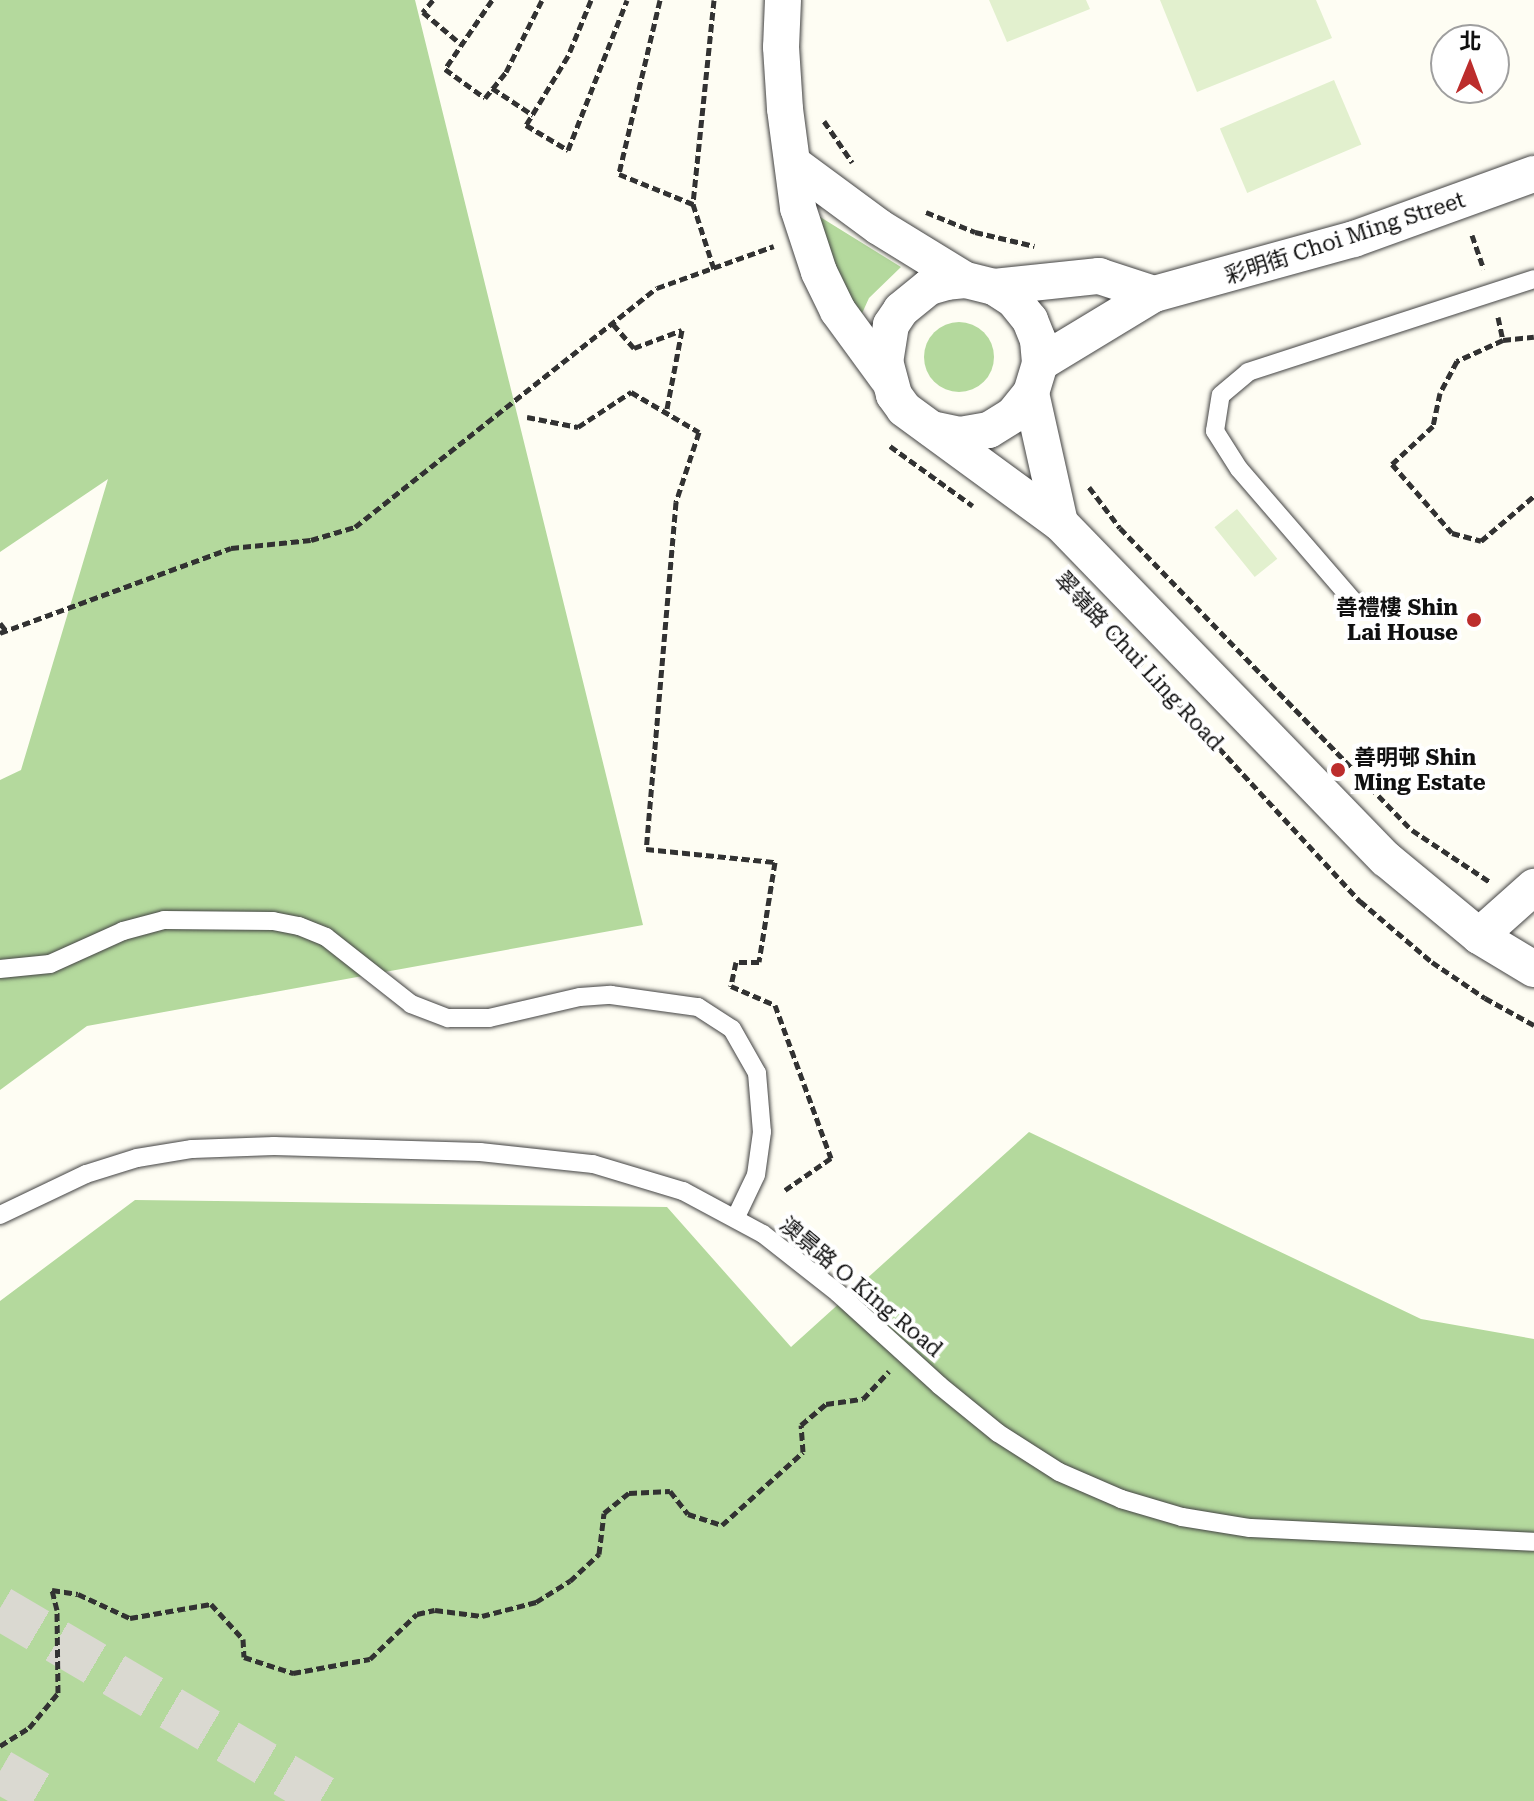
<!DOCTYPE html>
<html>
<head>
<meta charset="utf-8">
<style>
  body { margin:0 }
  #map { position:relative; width:1534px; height:1801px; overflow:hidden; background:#fefdf3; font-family:"Roboto Serif","Noto Sans TC",serif }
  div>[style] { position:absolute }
  .forest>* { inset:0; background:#b4d99d }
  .round { border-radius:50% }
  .pitch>* { inset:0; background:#e2f0ce; transform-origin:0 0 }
  .highway-tunnel>* { height:44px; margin-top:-22px; transform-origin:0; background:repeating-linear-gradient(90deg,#dad9d1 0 44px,transparent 0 66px) }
  .path>* { height:5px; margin-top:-2.5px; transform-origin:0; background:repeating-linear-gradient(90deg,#323232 0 8px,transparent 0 12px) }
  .roads { filter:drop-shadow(0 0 2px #434343) drop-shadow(0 0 2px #434343) }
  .lane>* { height:18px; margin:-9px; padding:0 9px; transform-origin:9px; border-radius:9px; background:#fff }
  .street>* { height:36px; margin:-18px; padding:0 18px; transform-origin:18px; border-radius:18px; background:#fff }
  .dots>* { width:22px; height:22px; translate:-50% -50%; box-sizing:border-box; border:4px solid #fff; border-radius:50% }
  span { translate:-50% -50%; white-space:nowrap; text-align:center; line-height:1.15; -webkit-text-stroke:8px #fff; paint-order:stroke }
  .street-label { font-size:22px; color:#101010 }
  .poi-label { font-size:22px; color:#101010; font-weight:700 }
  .right { translate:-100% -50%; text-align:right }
  .left { translate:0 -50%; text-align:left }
  .north { position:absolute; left:1430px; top:24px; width:80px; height:80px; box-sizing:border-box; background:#fff; border:2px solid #9f9f9f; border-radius:50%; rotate:1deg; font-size:22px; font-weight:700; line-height:32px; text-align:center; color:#101010 }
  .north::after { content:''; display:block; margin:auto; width:28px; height:36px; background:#bc2d2c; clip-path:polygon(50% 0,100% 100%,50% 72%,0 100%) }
</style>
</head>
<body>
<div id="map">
  <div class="forest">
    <i style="clip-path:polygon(0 0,415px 0,643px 925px,87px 1026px,0 1090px,0 780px,21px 770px,108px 479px,0 552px)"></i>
    <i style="clip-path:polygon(817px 215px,901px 267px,869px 298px,859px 320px,830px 262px)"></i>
    <i class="round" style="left:924px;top:322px;width:70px;height:70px"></i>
    <i style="clip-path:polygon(1029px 1132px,1421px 1319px,1534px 1339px,1534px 1801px,0 1801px,0 1301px,135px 1200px,667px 1207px,791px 1347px)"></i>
  </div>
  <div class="pitch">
    <i style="clip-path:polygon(989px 0,1086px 0,1090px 9px,1007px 42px)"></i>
    <i style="clip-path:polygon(1160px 0,1316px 0,1332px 38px,1197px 92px)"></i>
    <i style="left:1334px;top:80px;width:70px;height:124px;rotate:67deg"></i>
    <i style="left:1237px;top:509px;width:64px;height:29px;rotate:51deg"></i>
  </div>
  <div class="highway-tunnel">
    <i style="left:0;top:1608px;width:381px;rotate:30.4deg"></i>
    <i style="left:0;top:1771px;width:60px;rotate:30deg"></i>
  </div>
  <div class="path">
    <i style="left:433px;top:0;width:16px;rotate:130deg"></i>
    <i style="left:423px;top:12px;width:51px;rotate:40.2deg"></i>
    <i style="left:492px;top:0;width:83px;rotate:124.3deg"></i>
    <i style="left:445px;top:69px;width:49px;rotate:35.9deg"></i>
    <i style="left:485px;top:98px;width:33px;rotate:-51deg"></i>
    <i style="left:506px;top:72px;width:80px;rotate:-63.4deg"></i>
    <i style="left:591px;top:0;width:61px;rotate:112.3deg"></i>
    <i style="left:568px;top:56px;width:81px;rotate:121.3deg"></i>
    <i style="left:526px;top:125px;width:49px;rotate:30.8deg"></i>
    <i style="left:568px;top:150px;width:161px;rotate:-68.5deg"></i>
    <i style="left:660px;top:0;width:179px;rotate:103.3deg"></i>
    <i style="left:619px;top:174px;width:80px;rotate:22.1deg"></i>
    <i style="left:714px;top:0;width:205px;rotate:95.9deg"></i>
    <i style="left:693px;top:204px;width:68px;rotate:72.1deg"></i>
    <i style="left:492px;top:88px;width:49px;rotate:33.4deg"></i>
    <i style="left:824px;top:121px;width:50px;rotate:55.7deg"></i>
    <i style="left:926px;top:212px;width:53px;rotate:22.2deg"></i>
    <i style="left:975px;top:232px;width:61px;rotate:13.3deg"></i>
    <i style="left:1472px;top:235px;width:36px;rotate:71deg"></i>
    <i style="left:1498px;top:317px;width:24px;rotate:78deg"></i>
    <i style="left:1503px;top:340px;width:51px;rotate:155.5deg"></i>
    <i style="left:1457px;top:361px;width:36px;rotate:118deg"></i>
    <i style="left:1440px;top:393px;width:34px;rotate:102deg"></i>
    <i style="left:1433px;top:426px;width:56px;rotate:137.2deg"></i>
    <i style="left:1392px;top:464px;width:91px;rotate:49deg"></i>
    <i style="left:1452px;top:533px;width:30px;rotate:15deg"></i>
    <i style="left:1481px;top:541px;width:70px;rotate:-40.3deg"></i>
    <i style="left:613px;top:324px;width:32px;rotate:49deg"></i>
    <i style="left:634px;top:348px;width:51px;rotate:-20.6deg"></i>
    <i style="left:682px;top:330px;width:86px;rotate:100.8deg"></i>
    <i style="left:1503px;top:340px;width:31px;rotate:-6deg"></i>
    <i style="left:527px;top:417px;width:52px;rotate:11.1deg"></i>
    <i style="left:578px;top:427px;width:64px;rotate:-33.4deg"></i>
    <i style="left:631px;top:392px;width:79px;rotate:30.5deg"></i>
    <i style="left:699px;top:432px;width:74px;rotate:108.2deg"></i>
    <i style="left:676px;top:502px;width:348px;rotate:94.9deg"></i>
    <i style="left:646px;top:849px;width:130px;rotate:5.8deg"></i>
    <i style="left:775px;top:862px;width:101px;rotate:99.1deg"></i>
    <i style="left:759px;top:962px;width:23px;rotate:180deg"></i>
    <i style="left:736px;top:962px;width:25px;rotate:102deg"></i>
    <i style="left:731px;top:986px;width:48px;rotate:23.4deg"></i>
    <i style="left:775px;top:1005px;width:163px;rotate:69.9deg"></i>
    <i style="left:831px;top:1158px;width:56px;rotate:145.2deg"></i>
    <i style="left:890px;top:446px;width:102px;rotate:35.9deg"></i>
    <i style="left:1089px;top:487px;width:51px;rotate:52.9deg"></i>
    <i style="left:1120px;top:528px;width:420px;rotate:46deg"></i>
    <i style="left:1412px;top:830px;width:94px;rotate:33.7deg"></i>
    <i style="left:0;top:623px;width:11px;rotate:52deg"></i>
    <i style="left:1105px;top:624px;width:377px;rotate:47.4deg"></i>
    <i style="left:1360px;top:901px;width:94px;rotate:40.3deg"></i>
    <i style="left:1432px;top:962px;width:64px;rotate:34.2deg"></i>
    <i style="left:1485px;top:998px;width:56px;rotate:28.9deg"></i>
    <i style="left:0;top:633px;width:246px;rotate:-20.2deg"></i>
    <i style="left:231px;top:548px;width:80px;rotate:-5.7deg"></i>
    <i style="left:311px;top:540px;width:46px;rotate:-16.5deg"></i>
    <i style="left:355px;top:527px;width:385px;rotate:-38.4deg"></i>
    <i style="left:657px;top:288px;width:124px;rotate:-19.7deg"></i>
    <i style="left:0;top:1746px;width:34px;rotate:-32deg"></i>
    <i style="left:29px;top:1728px;width:45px;rotate:-50.4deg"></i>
    <i style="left:58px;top:1693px;width:83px;rotate:-90.7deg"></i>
    <i style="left:57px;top:1610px;width:21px;rotate:-104deg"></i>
    <i style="left:52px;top:1590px;width:26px;rotate:9deg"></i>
    <i style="left:78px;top:1594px;width:57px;rotate:24.8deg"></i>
    <i style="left:130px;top:1618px;width:82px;rotate:-9.8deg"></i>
    <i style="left:211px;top:1604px;width:47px;rotate:47.6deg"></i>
    <i style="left:243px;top:1639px;width:18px;rotate:87deg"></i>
    <i style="left:244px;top:1657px;width:52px;rotate:18.1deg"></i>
    <i style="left:293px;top:1673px;width:78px;rotate:-10.3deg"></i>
    <i style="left:370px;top:1659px;width:65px;rotate:-43.8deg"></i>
    <i style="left:417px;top:1614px;width:18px;rotate:-13deg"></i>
    <i style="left:435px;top:1610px;width:47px;rotate:7.3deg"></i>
    <i style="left:482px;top:1616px;width:56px;rotate:-14.5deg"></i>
    <i style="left:536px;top:1602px;width:40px;rotate:-32deg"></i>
    <i style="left:570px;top:1581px;width:40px;rotate:-43deg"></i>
    <i style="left:599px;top:1554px;width:41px;rotate:-83deg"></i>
    <i style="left:604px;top:1513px;width:32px;rotate:-39deg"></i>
    <i style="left:629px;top:1493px;width:41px;rotate:-2.8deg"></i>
    <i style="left:670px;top:1491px;width:29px;rotate:52deg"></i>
    <i style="left:688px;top:1514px;width:36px;rotate:18deg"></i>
    <i style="left:722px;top:1525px;width:109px;rotate:-42deg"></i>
    <i style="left:803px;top:1452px;width:27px;rotate:-94deg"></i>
    <i style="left:801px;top:1425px;width:33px;rotate:-40deg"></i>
    <i style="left:826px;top:1404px;width:37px;rotate:-8deg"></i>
    <i style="left:863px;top:1399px;width:38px;rotate:-47deg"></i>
  </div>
  <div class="roads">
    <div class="lane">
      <i style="left:1354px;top:602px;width:176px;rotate:-130.8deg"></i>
      <i style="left:1239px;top:469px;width:45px;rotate:-122.3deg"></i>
      <i style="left:1215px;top:431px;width:36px;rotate:-81deg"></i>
      <i style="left:1221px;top:395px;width:35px;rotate:-40deg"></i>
      <i style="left:1248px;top:372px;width:301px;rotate:-18deg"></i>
      <i style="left:0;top:969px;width:50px;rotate:-5.7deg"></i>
      <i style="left:50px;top:964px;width:80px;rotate:-24.3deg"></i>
      <i style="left:123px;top:931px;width:42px;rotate:-15deg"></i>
      <i style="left:164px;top:920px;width:109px;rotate:0.5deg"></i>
      <i style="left:273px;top:921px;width:26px;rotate:11deg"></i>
      <i style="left:299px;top:926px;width:29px;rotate:22deg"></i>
      <i style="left:326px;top:937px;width:108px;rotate:38.2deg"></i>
      <i style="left:411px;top:1004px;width:40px;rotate:21deg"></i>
      <i style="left:448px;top:1018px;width:41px"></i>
      <i style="left:489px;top:1018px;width:93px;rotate:-13deg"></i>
      <i style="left:580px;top:997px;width:31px;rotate:-4deg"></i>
      <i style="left:611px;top:995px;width:88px;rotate:7.9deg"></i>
      <i style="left:698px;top:1007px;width:40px;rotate:32.9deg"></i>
      <i style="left:732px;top:1029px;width:51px;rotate:60.4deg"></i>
      <i style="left:757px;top:1073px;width:59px;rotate:85.2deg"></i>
      <i style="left:762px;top:1132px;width:43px;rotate:97.9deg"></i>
      <i style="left:756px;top:1175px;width:47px;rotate:115.5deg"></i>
      <i style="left:0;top:1215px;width:95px;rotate:-25.5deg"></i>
      <i style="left:86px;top:1174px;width:53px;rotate:-17.4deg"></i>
      <i style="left:137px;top:1158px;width:56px;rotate:-9.3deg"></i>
      <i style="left:192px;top:1149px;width:82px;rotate:-2.1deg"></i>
      <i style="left:274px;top:1146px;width:206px;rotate:1.7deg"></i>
      <i style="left:480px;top:1152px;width:114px;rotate:6.1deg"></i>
      <i style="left:593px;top:1164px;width:94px;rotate:16.7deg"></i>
      <i style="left:683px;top:1191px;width:91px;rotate:28.3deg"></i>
      <i style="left:763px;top:1234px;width:95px;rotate:38.2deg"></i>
      <i style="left:838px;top:1293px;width:137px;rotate:42.3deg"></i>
      <i style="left:939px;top:1385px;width:76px;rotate:39.1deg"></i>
      <i style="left:998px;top:1433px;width:72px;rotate:32.6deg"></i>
      <i style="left:1059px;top:1472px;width:68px;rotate:23.5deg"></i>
      <i style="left:1121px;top:1499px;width:64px;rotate:16.4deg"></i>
      <i style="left:1182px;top:1517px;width:69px;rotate:9.2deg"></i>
      <i style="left:1250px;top:1528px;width:284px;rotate:2.8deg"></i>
    </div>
    <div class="street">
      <i style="left:783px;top:0;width:47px;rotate:92.4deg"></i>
      <i style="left:781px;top:47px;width:62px;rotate:86.3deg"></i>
      <i style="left:785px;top:109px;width:100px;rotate:82.5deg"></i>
      <i style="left:798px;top:208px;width:67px;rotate:71.8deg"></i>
      <i style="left:819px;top:272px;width:43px;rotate:64deg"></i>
      <i style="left:838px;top:311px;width:83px;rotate:53.8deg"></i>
      <i style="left:795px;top:165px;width:104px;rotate:36.4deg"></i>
      <i style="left:879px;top:227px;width:101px;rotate:31.6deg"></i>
      <i style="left:994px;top:287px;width:106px;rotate:-6deg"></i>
      <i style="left:1099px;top:276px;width:58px;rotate:18.1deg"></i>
      <i style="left:1040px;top:363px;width:133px;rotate:-31.2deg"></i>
      <i style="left:1154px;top:294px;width:207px;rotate:-15.4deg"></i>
      <i style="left:1354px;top:239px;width:191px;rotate:-19.9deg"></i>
      <i style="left:1031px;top:393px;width:133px;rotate:77.4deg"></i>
      <i style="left:932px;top:429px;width:29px;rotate:12deg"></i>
      <i style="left:960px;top:435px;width:29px;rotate:-10deg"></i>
      <i style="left:989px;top:430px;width:28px;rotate:-32deg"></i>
      <i style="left:1013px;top:415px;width:28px;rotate:-51deg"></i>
      <i style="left:1031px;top:393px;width:31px;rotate:-73deg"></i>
      <i style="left:1040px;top:363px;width:23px;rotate:-95deg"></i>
      <i style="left:1038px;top:340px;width:22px;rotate:-112deg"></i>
      <i style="left:1030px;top:320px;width:26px;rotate:-129deg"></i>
      <i style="left:1014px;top:300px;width:24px;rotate:-147deg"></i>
      <i style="left:994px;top:287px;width:30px;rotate:-166deg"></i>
      <i style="left:965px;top:280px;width:18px;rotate:174deg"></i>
      <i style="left:947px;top:282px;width:19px;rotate:164deg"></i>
      <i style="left:929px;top:287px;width:36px;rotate:141deg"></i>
      <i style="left:901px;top:310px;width:18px;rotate:124deg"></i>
      <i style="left:891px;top:325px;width:36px;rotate:99deg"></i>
      <i style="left:885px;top:361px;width:35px;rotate:75deg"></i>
      <i style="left:894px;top:395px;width:17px;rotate:54deg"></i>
      <i style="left:904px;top:409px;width:193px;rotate:36.2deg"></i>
      <i style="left:1060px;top:523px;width:468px;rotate:45.9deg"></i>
      <i style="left:1386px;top:859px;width:121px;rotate:39.6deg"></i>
      <i style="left:1479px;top:936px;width:64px;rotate:31deg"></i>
      <i style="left:1479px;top:936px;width:74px;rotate:-41.7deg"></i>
    </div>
  </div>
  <div class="dots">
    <i style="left:1474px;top:620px;background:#bc2d2c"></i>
    <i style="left:1338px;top:770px;background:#bc2d2c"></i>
  </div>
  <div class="street-label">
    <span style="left:1345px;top:238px;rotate:-18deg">彩明街 Choi Ming Street</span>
    <span style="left:1139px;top:661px;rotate:47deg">翠嶺路 Chui Ling Road</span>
    <span style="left:861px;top:1287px;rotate:40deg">澳景路 O King Road</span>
  </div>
  <div class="poi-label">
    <span class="right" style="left:1458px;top:620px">善禮樓 Shin<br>Lai House</span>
    <span class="left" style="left:1354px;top:770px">善明邨 Shin<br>Ming Estate</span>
  </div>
  <div class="north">北</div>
</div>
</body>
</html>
